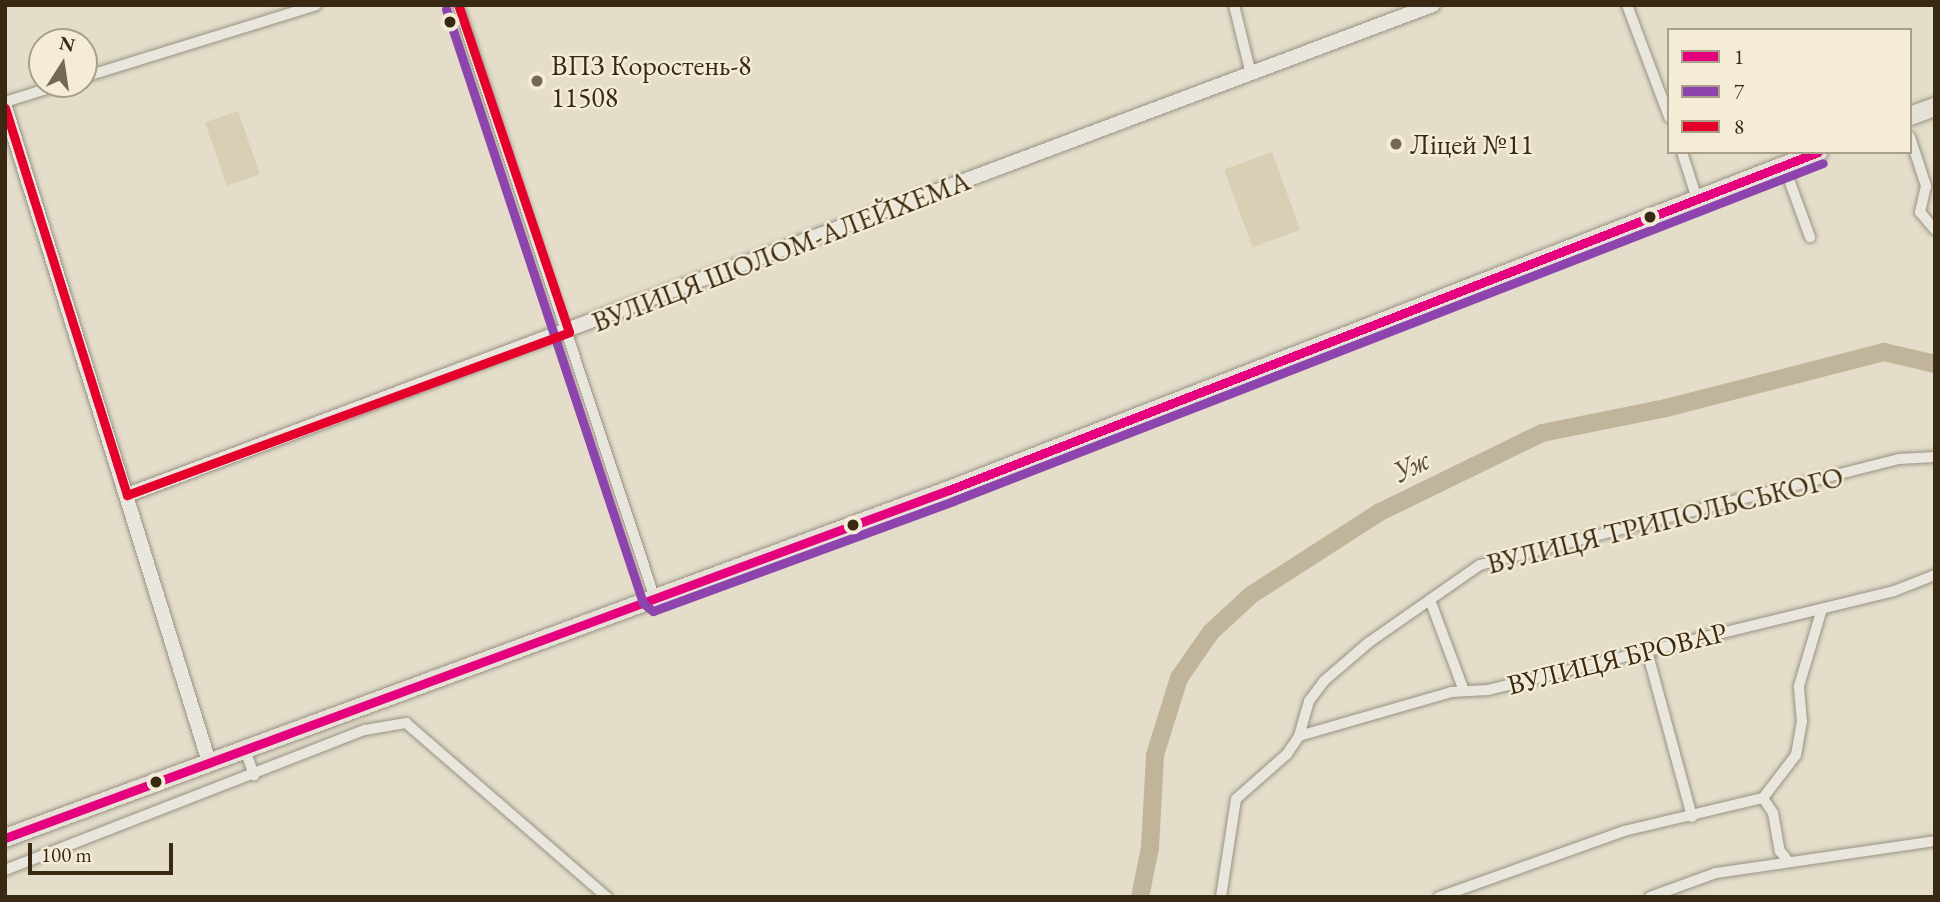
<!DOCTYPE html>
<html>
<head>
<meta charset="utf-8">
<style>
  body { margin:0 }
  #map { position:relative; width:1940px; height:902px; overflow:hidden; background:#e4ddca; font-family:"EB Garamond",serif }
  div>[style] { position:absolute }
  .green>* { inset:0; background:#d8cfb5; transform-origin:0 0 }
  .river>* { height:18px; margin:-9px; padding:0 9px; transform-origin:9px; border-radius:9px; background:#c0b49a }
  .roads { filter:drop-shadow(0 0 2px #989284) drop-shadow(0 0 2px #989284) }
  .minor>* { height:10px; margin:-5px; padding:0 5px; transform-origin:5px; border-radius:5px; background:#e9e6dd }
  .tertiary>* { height:14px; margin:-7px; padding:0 7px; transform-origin:7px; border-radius:7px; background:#e9e6dd }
  .trunk>* { height:18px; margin:-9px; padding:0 9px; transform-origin:9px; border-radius:9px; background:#e6e1d7 }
  .bus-1>* { height:9px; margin:-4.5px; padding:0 4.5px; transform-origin:4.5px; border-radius:4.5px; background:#e5007d }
  .bus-2>* { height:9px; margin:-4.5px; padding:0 4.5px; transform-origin:4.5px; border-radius:4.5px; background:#8e44ad }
  .bus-3>* { height:9px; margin:-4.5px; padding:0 4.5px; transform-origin:4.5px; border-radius:4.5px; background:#e4002b }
  .dots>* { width:19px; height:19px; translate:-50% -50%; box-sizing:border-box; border:4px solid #f4ecd6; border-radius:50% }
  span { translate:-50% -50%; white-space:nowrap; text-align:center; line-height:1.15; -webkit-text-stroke:5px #f4ecd6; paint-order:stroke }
  .poi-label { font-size:28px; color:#392913 }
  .left { translate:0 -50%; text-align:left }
  .street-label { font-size:28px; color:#392913 }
  .water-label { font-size:30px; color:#5d4e35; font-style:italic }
  .frame { position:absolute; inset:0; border:7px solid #392913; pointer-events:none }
  .legend { position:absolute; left:1667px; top:28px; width:245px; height:126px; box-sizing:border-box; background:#f4ecd6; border:2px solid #a99e88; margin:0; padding:9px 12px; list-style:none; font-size:21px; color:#392913 }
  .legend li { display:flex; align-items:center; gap:14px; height:35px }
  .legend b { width:35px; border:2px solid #a99e88 }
  .north { position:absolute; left:28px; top:28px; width:70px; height:70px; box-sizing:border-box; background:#f4ecd6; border:2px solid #a99e88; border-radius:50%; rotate:12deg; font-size:19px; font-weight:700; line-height:28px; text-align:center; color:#392913 }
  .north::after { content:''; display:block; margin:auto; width:24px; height:32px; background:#756853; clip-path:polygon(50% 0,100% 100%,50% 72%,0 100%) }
  .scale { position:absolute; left:28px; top:843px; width:145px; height:32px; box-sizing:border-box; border:4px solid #392913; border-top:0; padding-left:9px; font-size:21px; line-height:24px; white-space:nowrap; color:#392913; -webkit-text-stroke:5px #f4ecd6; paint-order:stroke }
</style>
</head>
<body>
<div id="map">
  <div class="green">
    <i style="left:238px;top:111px;width:67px;height:35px;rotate:71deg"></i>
    <i style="left:1272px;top:152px;width:83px;height:51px;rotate:70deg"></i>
  </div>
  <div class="river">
    <i style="left:1140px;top:897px;width:50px;rotate:-78.5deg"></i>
    <i style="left:1150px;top:848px;width:93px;rotate:-86.9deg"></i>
    <i style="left:1155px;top:755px;width:81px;rotate:-72.7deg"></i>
    <i style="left:1179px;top:678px;width:56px;rotate:-55.2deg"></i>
    <i style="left:1211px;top:632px;width:54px;rotate:-42.8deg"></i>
    <i style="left:1251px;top:595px;width:153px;rotate:-32.8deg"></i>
    <i style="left:1380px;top:512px;width:180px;rotate:-26deg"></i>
    <i style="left:1542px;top:433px;width:126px;rotate:-11.4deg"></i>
    <i style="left:1666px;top:408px;width:225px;rotate:-14.4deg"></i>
    <i style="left:1884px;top:352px;width:52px;rotate:13.2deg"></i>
  </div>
  <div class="roads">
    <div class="minor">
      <i style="left:458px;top:5px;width:626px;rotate:71.65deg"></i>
      <i style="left:1234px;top:5px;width:71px;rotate:76.2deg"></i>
      <i style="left:1627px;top:5px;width:120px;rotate:69.4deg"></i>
      <i style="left:84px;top:77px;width:243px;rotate:-17.2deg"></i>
      <i style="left:5px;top:102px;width:60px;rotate:-17.5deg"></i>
      <i style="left:1910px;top:137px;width:52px;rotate:71.9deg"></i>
      <i style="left:1926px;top:186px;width:27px;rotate:103deg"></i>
      <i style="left:1920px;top:212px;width:23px;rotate:50deg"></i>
      <i style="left:1682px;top:152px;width:49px;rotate:72.3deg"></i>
      <i style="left:1784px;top:166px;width:76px;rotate:69.9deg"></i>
      <i style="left:1430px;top:600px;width:97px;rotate:69.5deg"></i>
      <i style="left:1647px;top:651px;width:172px;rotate:74.8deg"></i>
      <i style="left:1299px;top:736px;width:158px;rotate:-16.1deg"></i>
      <i style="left:1451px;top:692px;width:37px;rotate:-3deg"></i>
      <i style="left:1488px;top:690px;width:418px;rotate:-13.7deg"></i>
      <i style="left:1894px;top:591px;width:44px;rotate:-21.3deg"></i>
      <i style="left:245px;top:750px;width:27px;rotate:70deg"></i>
      <i style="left:1763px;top:798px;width:18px;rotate:56deg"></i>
      <i style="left:1773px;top:813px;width:39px;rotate:80deg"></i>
      <i style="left:1780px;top:851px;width:13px;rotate:51deg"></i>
      <i style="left:5px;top:870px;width:386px;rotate:-21.3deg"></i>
      <i style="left:365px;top:730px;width:42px;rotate:-9.7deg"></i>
      <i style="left:406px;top:723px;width:266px;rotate:40.9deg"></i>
      <i style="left:1221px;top:897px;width:99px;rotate:-81.3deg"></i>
      <i style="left:1236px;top:799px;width:68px;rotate:-41.4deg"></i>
      <i style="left:1287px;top:754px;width:22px;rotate:-56deg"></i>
      <i style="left:1299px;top:736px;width:36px;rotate:-74deg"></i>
      <i style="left:1309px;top:701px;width:25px;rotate:-53deg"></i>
      <i style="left:1324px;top:681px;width:58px;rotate:-40.8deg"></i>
      <i style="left:1368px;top:643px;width:136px;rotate:-34.9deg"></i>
      <i style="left:1480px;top:565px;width:432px;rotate:-14.2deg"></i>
      <i style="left:1899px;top:459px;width:36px;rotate:-3deg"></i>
      <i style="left:1439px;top:897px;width:196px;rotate:-19.6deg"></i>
      <i style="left:1624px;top:831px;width:143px;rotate:-13.4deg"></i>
      <i style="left:1763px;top:798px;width:54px;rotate:-52.5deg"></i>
      <i style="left:1796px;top:755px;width:34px;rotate:-80deg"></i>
      <i style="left:1802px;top:722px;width:36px;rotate:-95deg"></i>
      <i style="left:1799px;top:686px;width:80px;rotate:-73.4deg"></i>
      <i style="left:1650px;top:897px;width:70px;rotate:-20deg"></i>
      <i style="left:1716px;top:873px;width:221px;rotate:-8.3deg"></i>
    </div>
    <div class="tertiary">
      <i style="left:5px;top:107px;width:686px;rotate:72.7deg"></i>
      <i style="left:127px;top:495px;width:1395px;rotate:-20.57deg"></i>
    </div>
    <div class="trunk">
      <i style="left:1910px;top:116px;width:27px;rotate:-20deg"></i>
      <i style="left:5px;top:838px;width:1006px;rotate:-20.24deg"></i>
      <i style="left:949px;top:490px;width:933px;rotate:-21.23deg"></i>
    </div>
  </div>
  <div class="bus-1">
    <i style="left:5px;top:838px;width:1006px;rotate:-20.24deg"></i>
    <i style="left:949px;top:490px;width:932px;rotate:-21.25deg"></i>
  </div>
  <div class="bus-2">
    <i style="left:446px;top:9px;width:626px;rotate:71.65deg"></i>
    <i style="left:643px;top:603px;width:13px;rotate:39deg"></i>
    <i style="left:653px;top:611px;width:320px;rotate:-20.1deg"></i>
    <i style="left:953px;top:501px;width:933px;rotate:-21.23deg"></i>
  </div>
  <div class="bus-3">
    <i style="left:5px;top:108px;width:406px;rotate:72.5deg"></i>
    <i style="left:127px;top:495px;width:471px;rotate:-20.2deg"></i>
    <i style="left:569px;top:332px;width:345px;rotate:-108.7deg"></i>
  </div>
  <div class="dots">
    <i style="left:450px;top:22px;background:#392913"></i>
    <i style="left:537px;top:81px;background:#756853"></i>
    <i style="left:1396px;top:144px;background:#756853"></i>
    <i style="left:1650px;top:217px;background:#392913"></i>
    <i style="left:853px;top:525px;background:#392913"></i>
    <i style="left:156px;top:782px;background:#392913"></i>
  </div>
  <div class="poi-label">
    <span class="left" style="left:551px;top:81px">ВПЗ Коростень-8<br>11508</span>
    <span class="left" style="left:1410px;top:144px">Ліцей №11</span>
  </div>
  <div class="street-label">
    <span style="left:781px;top:251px;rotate:-21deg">ВУЛИЦЯ ШОЛОМ-АЛЕЙХЕМА</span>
    <span style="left:1665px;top:520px;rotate:-14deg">ВУЛИЦЯ ТРИПОЛЬСЬКОГО</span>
    <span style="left:1617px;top:658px;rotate:-14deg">ВУЛИЦЯ БРОВАР</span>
  </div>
  <div class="water-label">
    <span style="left:1411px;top:466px;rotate:-26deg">Уж</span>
  </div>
  <div class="frame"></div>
  <ul class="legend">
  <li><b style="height:9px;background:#e5007d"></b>1</li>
  <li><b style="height:9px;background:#8e44ad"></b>7</li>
  <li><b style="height:9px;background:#e4002b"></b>8</li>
  </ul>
  <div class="north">N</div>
  <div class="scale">100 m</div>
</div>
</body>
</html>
